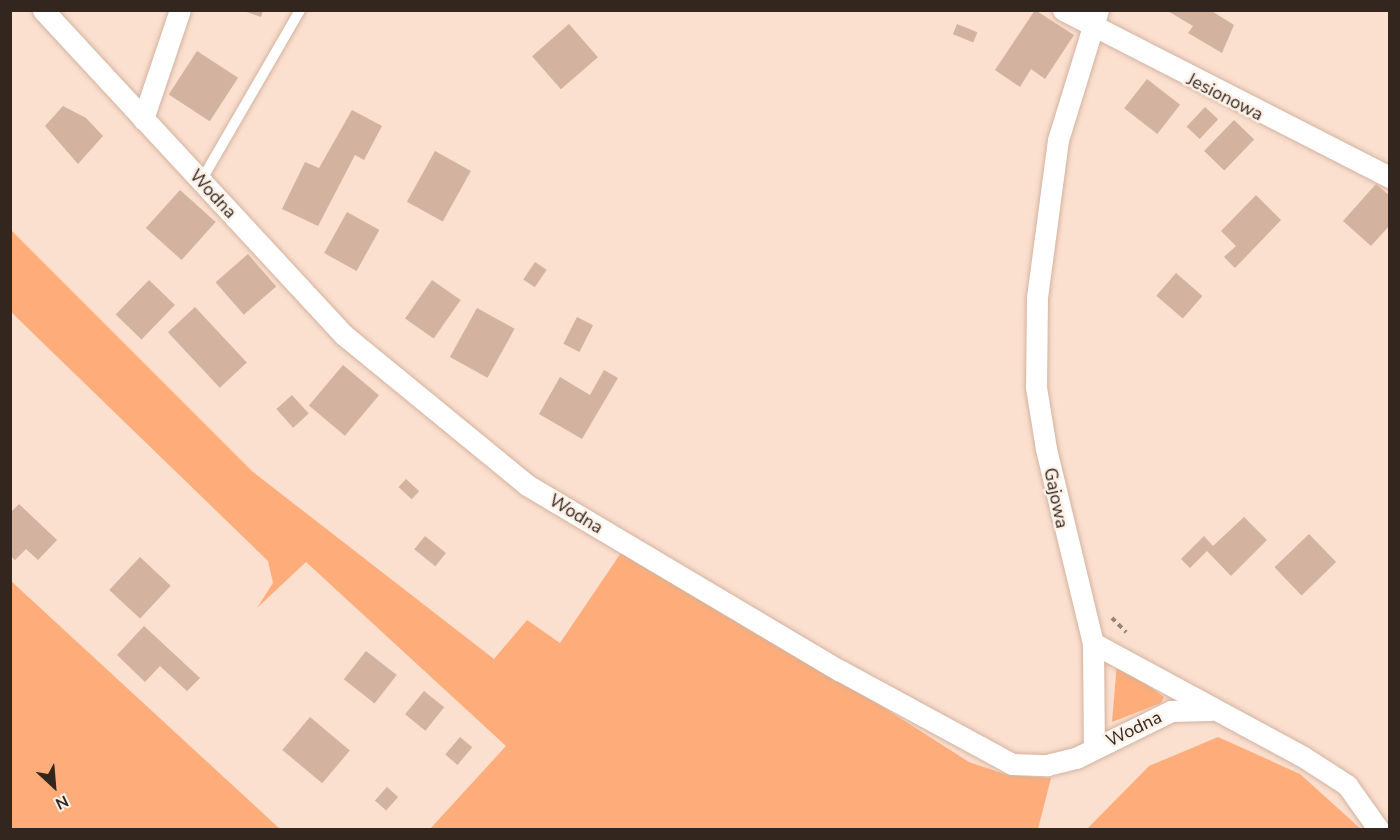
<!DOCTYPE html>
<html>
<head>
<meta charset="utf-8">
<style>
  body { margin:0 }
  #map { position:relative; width:1400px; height:840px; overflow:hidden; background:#fbdfcf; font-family:"Nunito Sans",sans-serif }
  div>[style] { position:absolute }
  .green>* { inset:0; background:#fead7a }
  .building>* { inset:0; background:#d3b39f; transform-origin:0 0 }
  .path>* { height:4px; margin-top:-2px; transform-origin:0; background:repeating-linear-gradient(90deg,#978377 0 4.5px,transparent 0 9px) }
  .roads { filter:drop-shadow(0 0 2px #d2b29e) drop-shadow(0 0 2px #d2b29e) }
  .service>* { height:10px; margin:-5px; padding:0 5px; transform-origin:5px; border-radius:5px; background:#fff }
  .minor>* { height:21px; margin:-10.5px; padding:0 10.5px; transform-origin:10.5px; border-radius:10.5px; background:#fff }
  span { translate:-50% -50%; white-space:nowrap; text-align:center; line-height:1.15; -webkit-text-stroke:5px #fdf0e7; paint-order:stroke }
  .street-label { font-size:18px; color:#32261e }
  .frame { position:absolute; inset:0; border:12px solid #32261e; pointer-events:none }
  .north { position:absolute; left:24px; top:756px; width:60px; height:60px; -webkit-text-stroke:4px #fdf0e7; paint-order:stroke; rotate:154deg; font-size:16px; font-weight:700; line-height:24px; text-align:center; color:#32261e }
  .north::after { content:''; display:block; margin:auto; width:21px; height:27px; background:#32261e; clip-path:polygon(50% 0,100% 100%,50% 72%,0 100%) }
</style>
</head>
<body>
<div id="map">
  <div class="green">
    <i style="clip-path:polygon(10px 229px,253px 472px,494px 659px,527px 620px,560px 643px,627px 544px,969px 762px,1008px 775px,1051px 778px,1038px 829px,430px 829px,506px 746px,306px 562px,257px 608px,273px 583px,268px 561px,11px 312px)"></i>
    <i style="clip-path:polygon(11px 581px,280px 829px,11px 829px)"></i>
    <i style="clip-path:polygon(1117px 663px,1164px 697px,1161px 703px,1112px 722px)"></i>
    <i style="clip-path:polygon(1218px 737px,1300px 774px,1361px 829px,1087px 829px,1149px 766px)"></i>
  </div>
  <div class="building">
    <i style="clip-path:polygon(241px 10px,263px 10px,261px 17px)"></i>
    <i style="clip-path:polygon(1035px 10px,1074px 35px,1045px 79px,1031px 69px,1020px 87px,995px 70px)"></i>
    <i style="clip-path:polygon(1166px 10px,1210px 10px,1234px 25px,1222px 53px,1188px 33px,1193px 26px)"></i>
    <i style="left:569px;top:24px;width:44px;height:49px;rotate:49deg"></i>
    <i style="left:957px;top:24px;width:22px;height:11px;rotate:22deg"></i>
    <i style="left:197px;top:51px;width:49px;height:52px;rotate:33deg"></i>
    <i style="left:1147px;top:79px;width:42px;height:37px;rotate:38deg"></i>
    <i style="clip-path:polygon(63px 106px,86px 118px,103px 136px,78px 164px,45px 126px)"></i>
    <i style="left:1205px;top:107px;width:18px;height:27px;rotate:43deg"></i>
    <i style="clip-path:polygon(352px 110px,382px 126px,364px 160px,355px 155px,318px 226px,282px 209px,305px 162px,319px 168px)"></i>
    <i style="left:1234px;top:120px;width:28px;height:43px;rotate:44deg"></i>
    <i style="left:435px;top:151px;width:41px;height:58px;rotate:29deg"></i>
    <i style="clip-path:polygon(1376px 184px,1390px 196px,1390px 225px,1371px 246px,1343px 221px)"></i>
    <i style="left:180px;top:190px;width:48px;height:51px;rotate:42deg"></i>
    <i style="clip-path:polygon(1256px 195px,1281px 220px,1235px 268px,1224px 257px,1236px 246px,1221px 231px)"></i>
    <i style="left:347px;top:212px;width:37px;height:47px;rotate:29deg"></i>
    <i style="left:248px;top:254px;width:43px;height:43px;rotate:49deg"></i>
    <i style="left:535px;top:262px;width:14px;height:21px;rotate:34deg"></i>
    <i style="left:1176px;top:273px;width:35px;height:30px;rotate:41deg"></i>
    <i style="left:149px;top:280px;width:36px;height:48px;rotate:44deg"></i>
    <i style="left:432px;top:280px;width:35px;height:47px;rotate:35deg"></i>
    <i style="left:195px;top:307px;width:76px;height:37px;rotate:47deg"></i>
    <i style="left:477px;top:308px;width:43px;height:56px;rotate:29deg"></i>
    <i style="left:577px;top:317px;width:18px;height:30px;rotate:27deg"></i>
    <i style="left:343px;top:365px;width:47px;height:53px;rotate:40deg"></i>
    <i style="clip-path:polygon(604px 370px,618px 378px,582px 439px,539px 414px,560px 377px,590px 395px)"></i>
    <i style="left:292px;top:395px;width:25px;height:21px;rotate:48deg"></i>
    <i style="left:406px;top:479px;width:18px;height:11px;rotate:43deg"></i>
    <i style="clip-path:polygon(19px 504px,57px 540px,38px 560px,26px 549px,15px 560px,10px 555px,10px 513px)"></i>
    <i style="clip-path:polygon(1244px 517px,1267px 540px,1231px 576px,1207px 551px,1190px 568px,1181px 559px,1204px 536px,1213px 546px)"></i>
    <i style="left:1309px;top:534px;width:39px;height:48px;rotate:46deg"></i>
    <i style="left:425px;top:536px;width:27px;height:17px;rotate:39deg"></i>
    <i style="left:140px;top:557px;width:42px;height:45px;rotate:43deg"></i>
    <i style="clip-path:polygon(144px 626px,200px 678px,187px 691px,160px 666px,145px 682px,117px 655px)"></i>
    <i style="left:366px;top:651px;width:39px;height:36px;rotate:38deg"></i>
    <i style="left:424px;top:691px;width:26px;height:30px;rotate:39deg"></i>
    <i style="left:310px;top:717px;width:52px;height:43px;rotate:40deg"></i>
    <i style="left:460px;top:737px;width:16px;height:23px;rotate:40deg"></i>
    <i style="left:387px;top:787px;width:15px;height:18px;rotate:42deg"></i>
  </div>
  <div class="path">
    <i style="left:1112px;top:618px;width:20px;rotate:45deg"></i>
  </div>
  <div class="roads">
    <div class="service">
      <i style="left:201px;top:181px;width:198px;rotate:-59.9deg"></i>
    </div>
    <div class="minor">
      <i style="left:43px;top:10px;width:443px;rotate:47.2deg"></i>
      <i style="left:344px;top:335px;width:237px;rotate:39.3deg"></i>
      <i style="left:527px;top:485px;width:363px;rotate:30.7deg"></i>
      <i style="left:839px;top:670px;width:197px;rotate:28.5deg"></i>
      <i style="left:1012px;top:764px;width:35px;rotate:2deg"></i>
      <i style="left:1047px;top:765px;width:30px;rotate:-14deg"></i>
      <i style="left:1076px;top:758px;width:106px;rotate:-26.3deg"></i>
      <i style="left:1171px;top:711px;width:40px;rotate:-1.4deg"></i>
      <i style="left:1063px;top:10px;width:367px;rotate:27.1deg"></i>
      <i style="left:1098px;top:10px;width:136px;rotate:107.1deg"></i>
      <i style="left:1058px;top:140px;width:158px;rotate:97.6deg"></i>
      <i style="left:1037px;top:297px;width:90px;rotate:90.6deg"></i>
      <i style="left:1036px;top:387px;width:63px;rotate:80.8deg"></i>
      <i style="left:1046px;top:449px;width:200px;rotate:76.4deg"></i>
      <i style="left:1093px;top:643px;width:238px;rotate:28.4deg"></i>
      <i style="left:1302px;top:756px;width:54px;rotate:32.8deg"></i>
      <i style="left:1347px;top:785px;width:55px;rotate:54.6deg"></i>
      <i style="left:143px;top:119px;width:115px;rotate:-71.3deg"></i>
      <i style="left:1093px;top:643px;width:106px;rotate:89.5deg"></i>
    </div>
  </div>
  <div class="street-label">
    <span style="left:1225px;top:97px;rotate:27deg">Jesionowa</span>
    <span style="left:213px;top:194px;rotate:47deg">Wodna</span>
    <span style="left:1056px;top:498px;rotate:78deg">Gajowa</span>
    <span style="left:576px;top:514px;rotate:31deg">Wodna</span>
    <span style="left:1134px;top:729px;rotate:-26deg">Wodna</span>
  </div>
  <div class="frame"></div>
  <div class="north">N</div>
</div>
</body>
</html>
